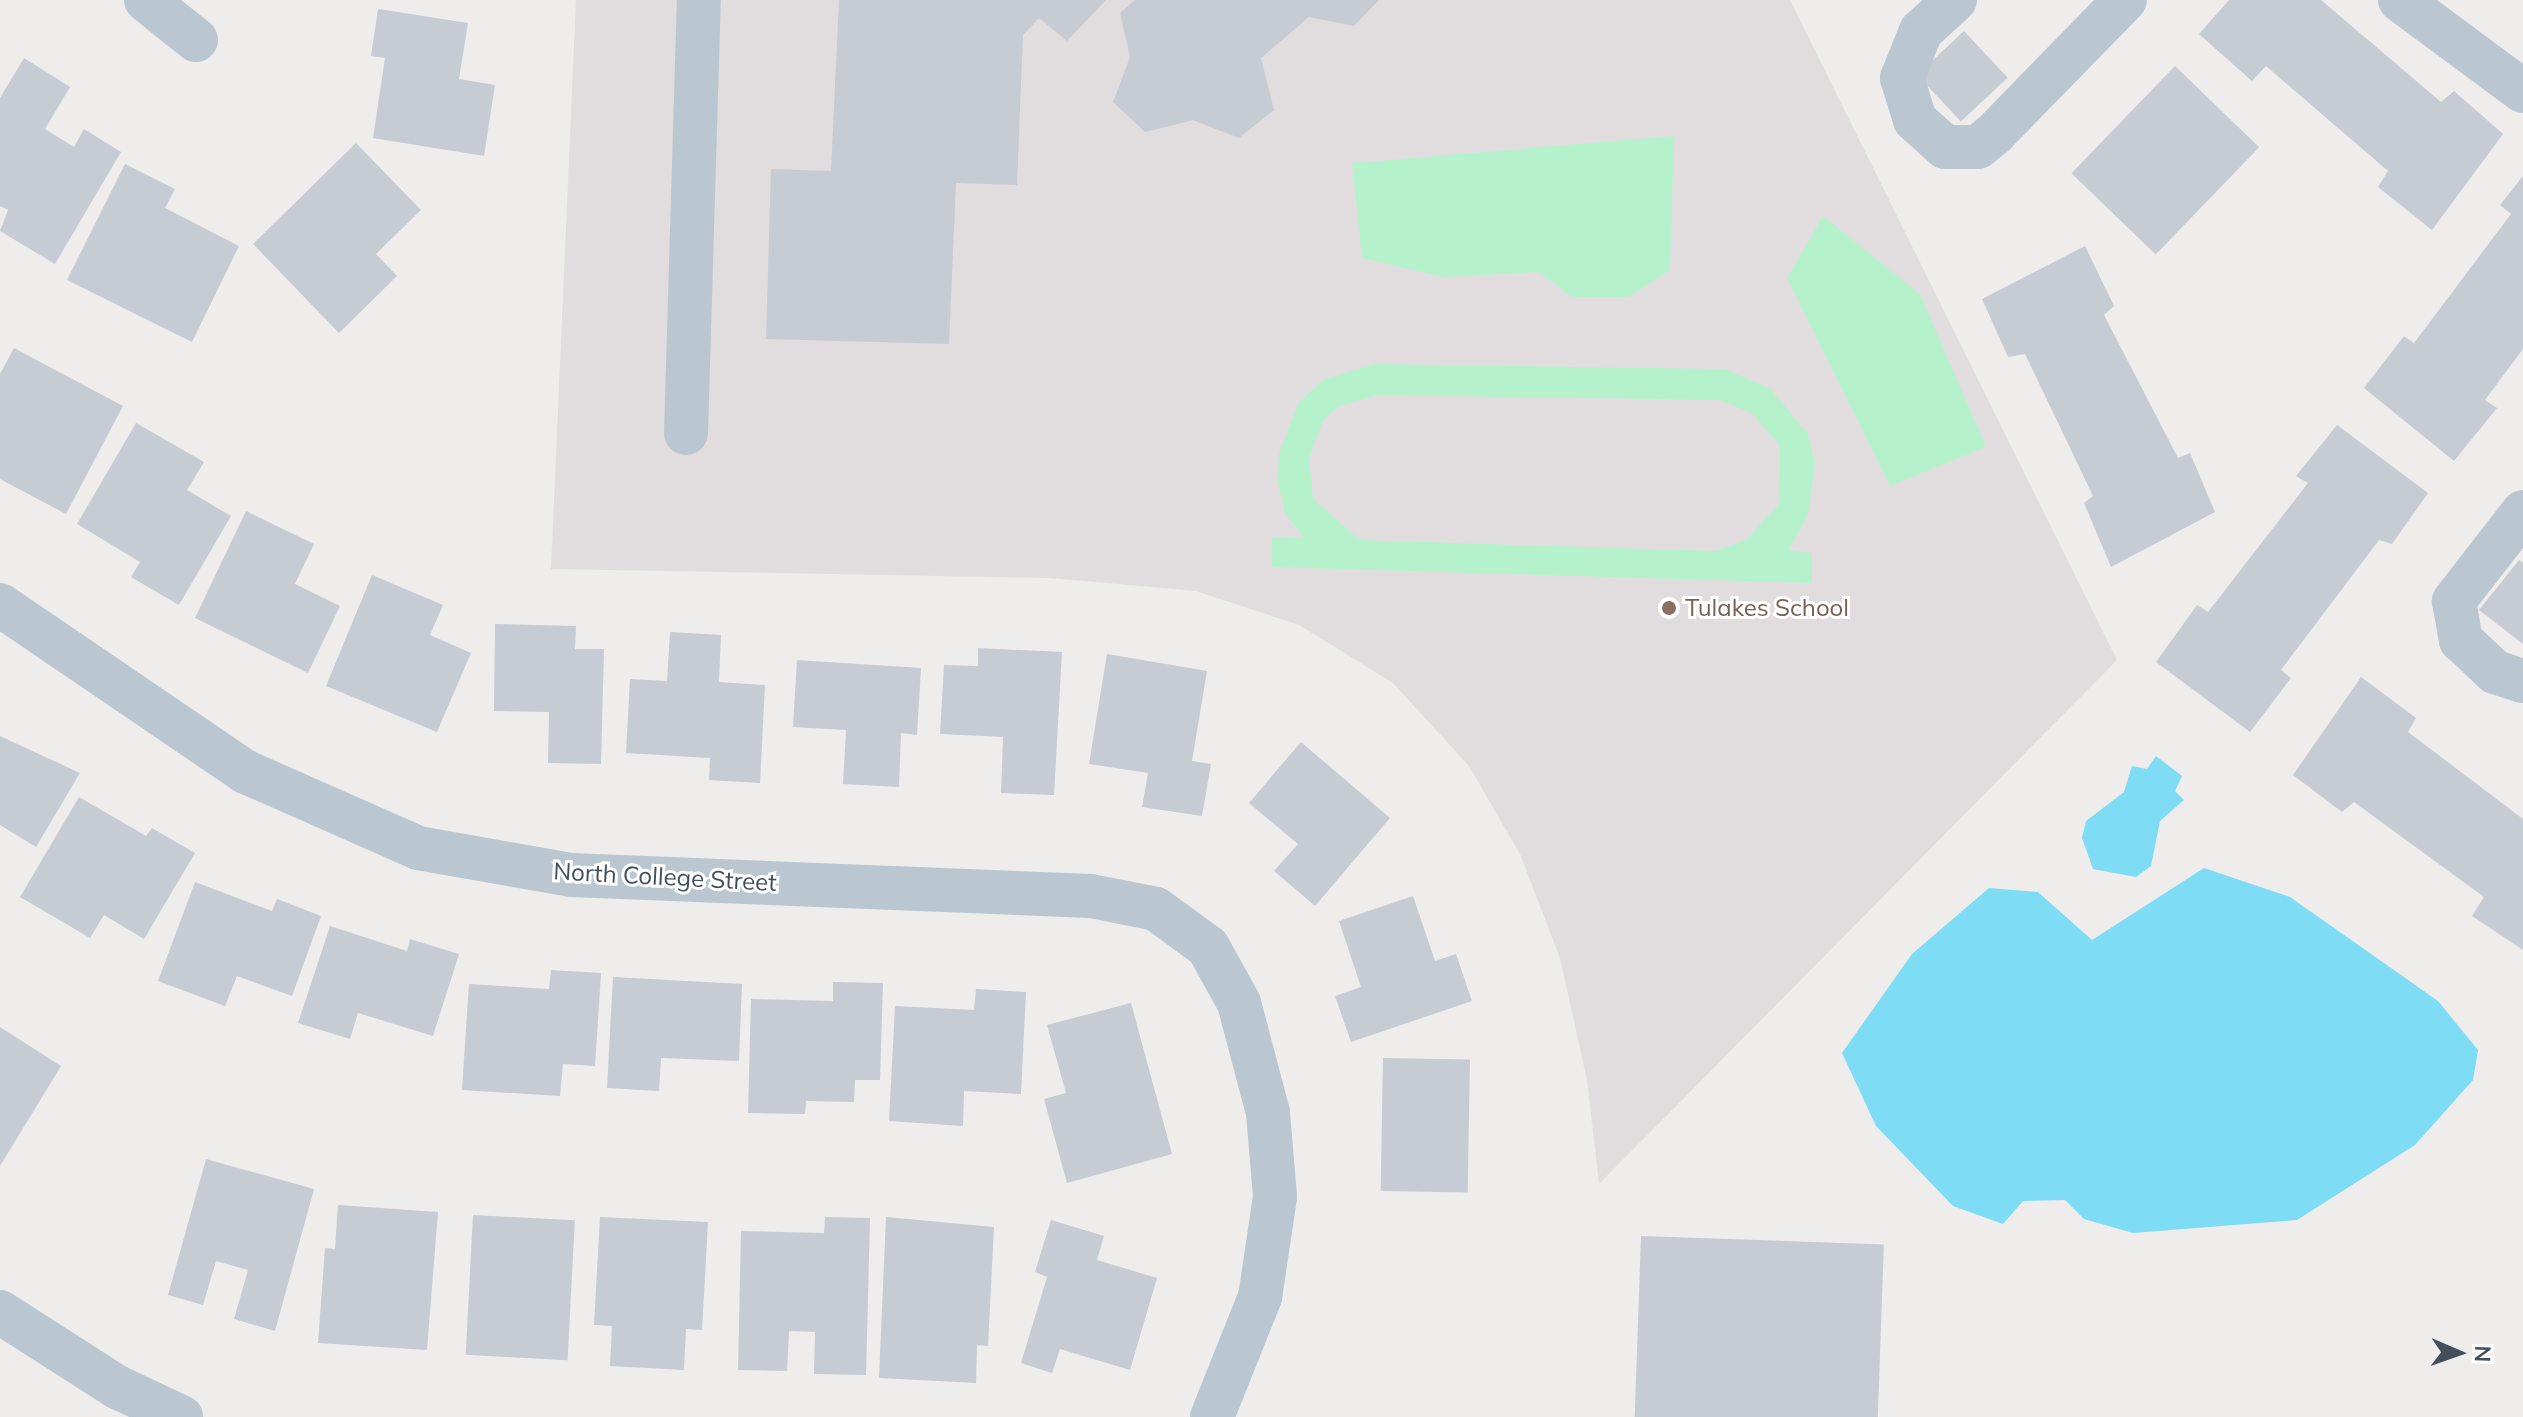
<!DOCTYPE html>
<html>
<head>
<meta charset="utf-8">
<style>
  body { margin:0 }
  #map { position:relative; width:2523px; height:1417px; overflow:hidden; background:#efecec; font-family:Mulish,sans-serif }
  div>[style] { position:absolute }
  .education>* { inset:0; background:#e1ddde }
  .green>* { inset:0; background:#b5f2cc }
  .water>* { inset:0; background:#7eddf4 }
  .building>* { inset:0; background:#c7cbd3; transform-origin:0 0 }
  .minor>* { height:44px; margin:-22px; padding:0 22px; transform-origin:22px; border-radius:22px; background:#bbc7d0 }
  .dots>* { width:22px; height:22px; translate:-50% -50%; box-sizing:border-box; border:4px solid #fff; border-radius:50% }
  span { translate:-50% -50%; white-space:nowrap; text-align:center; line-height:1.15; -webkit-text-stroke:6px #fff; paint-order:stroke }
  .education-label { font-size:24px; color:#785e54 }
  .left { translate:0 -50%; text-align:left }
  .street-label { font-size:24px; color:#43505b }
  .north { position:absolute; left:2419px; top:1313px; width:80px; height:80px; -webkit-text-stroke:6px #fff; paint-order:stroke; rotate:92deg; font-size:22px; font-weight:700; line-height:32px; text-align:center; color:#43505b }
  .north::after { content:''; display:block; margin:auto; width:28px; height:36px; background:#43505b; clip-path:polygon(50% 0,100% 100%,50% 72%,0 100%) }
</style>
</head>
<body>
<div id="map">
  <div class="education">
    <i style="clip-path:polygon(576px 0,1790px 0,2117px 660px,1599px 1184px,1587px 1080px,1560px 958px,1520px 854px,1469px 766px,1393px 683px,1299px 625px,1196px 591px,1050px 578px,551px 569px)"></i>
  </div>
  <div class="green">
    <i style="clip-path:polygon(1674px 136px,1670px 270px,1629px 297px,1572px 297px,1539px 272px,1443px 277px,1362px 258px,1352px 163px)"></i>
    <i style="clip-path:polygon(1823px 216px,1920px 294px,1986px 447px,1890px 486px,1787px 278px)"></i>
    <i style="clip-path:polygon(evenodd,1375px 364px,1725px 369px,1771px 389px,1808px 434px,1815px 463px,1808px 515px,1788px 550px,1812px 553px,1812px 583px,1272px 567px,1272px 537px,1304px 538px,1285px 513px,1278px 482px,1279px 453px,1299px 402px,1323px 380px,1375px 364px,1378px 395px,1720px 400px,1753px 414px,1780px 446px,1779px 504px,1746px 540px,1715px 551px,1360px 540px,1313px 499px,1309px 458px,1323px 421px,1339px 406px,1378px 395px)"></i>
  </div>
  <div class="water">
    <i style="clip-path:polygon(2156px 756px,2182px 776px,2175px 791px,2184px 800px,2160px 821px,2151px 866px,2136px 877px,2093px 869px,2082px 838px,2086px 821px,2124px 792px,2132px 766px,2147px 769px)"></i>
    <i style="clip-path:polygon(2204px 868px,2290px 897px,2438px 1001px,2478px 1050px,2473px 1080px,2415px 1145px,2297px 1220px,2133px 1233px,2084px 1219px,2065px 1200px,2023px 1201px,2003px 1224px,1953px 1206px,1876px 1126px,1842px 1053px,1912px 954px,1989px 888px,2038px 892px,2092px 940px)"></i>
  </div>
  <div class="building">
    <i style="clip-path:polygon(839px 0,1106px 0,1067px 41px,1039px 18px,1023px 35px,1017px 185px,956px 183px,949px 344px,766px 339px,771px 169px,831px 171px)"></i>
    <i style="clip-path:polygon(1135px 0,1379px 0,1354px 26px,1309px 17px,1261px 58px,1274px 110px,1239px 138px,1193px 120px,1145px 132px,1113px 102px,1130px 57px,1120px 13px)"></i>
    <i style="clip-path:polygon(2229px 0,2321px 0,2441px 102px,2454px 91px,2503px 134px,2432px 230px,2378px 187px,2388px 171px,2266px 66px,2252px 81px,2199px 34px)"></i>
    <i style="clip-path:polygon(378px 9px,468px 23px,459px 79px,495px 85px,484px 156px,373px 138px,385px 58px,371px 56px)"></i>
    <i style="left:1964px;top:31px;width:64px;height:64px;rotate:47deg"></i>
    <i style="clip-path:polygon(24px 58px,70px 87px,45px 129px,74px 147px,84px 129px,121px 152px,55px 264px,0 231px,8px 210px,0 206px,0 98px)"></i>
    <i style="left:2175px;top:66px;width:117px;height:149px;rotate:44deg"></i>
    <i style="clip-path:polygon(356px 143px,421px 210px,376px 254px,397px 276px,339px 333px,253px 244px)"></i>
    <i style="clip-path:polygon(125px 164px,175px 189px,165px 208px,239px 246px,192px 342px,67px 280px)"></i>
    <i style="clip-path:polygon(2523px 176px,2523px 349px,2485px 400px,2497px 408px,2454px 461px,2364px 388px,2404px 336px,2414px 343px,2511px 214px,2500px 205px)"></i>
    <i style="clip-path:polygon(2085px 246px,2114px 306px,2104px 315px,2178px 458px,2190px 453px,2215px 512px,2111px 567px,2084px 503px,2093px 496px,2025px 354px,2008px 357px,1982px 299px)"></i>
    <i style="clip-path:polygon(14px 348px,123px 406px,66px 514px,0 479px,0 374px)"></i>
    <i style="clip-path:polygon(136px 423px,204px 462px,187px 490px,231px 516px,179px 605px,131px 577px,140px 562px,77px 524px)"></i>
    <i style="clip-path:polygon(2337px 425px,2428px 493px,2392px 544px,2379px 540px,2281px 670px,2291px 678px,2250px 732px,2156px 662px,2197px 605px,2208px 612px,2308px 483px,2296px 476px)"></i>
    <i style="clip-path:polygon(246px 511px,314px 544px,295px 584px,340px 606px,308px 673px,195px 618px)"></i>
    <i style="clip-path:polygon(2519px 560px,2523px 563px,2523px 644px,2479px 610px)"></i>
    <i style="clip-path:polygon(372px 575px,443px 605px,430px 635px,471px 653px,437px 732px,326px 686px)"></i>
    <i style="clip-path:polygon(495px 624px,576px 626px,575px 649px,604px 649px,601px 764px,548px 763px,549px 712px,494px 711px)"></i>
    <i style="clip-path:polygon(670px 632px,721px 635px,719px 682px,765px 685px,760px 783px,709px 780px,710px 758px,626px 753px,630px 679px,667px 681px)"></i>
    <i style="clip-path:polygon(978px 648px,1062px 652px,1054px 795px,1001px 793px,1003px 737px,940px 734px,944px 665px,978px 666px)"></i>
    <i style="clip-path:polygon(1107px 654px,1207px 671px,1192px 761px,1211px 764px,1202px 816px,1142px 807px,1148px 773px,1089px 764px)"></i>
    <i style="clip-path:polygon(797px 660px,921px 668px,917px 735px,901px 733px,899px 787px,843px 784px,846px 730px,793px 727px)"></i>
    <i style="clip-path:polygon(2361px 677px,2416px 718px,2408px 732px,2523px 819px,2523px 950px,2472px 916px,2484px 897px,2354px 802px,2342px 812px,2293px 775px)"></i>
    <i style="clip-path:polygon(0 736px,80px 773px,36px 847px,0 825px)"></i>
    <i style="clip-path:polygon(1301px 742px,1390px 818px,1315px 906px,1274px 871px,1298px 844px,1249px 803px)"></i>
    <i style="clip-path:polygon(79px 797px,146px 836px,152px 828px,195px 853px,144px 939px,104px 915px,90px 938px,20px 897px)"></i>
    <i style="clip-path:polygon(195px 882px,272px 911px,277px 899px,321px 916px,292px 996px,237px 976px,225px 1006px,158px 981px)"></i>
    <i style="clip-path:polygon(1413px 896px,1435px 961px,1456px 954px,1472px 1001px,1351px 1042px,1335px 996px,1361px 987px,1339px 921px)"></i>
    <i style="clip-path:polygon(330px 926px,407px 951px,410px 939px,459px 954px,433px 1036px,358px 1013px,350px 1039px,298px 1023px)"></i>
    <i style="clip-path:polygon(551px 970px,601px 973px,595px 1066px,563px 1064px,560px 1096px,462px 1090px,469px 984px,549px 989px)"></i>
    <i style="clip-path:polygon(613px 977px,742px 984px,739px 1061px,661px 1058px,659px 1091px,607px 1088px)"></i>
    <i style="clip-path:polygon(833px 982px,883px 983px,880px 1080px,855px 1080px,854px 1102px,806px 1101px,805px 1114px,748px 1113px,751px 999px,833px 1001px)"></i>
    <i style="clip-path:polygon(976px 989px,1026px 992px,1021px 1094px,964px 1091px,963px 1126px,889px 1121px,895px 1006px,974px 1010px)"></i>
    <i style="clip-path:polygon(1131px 1003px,1172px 1154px,1067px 1183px,1044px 1099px,1066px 1093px,1047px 1025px)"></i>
    <i style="clip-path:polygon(0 1027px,61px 1066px,0 1166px)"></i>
    <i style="left:1383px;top:1058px;width:87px;height:133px;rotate:1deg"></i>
    <i style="clip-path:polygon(206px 1159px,314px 1189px,275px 1331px,234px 1319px,248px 1270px,216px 1261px,203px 1305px,168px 1295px)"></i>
    <i style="clip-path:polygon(338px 1205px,438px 1212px,427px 1350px,318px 1343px,325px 1248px,335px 1249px)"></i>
    <i style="left:473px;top:1215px;width:102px;height:140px;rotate:3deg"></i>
    <i style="clip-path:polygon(600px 1217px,708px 1222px,702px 1330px,686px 1329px,684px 1370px,610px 1366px,612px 1326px,594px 1325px)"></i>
    <i style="clip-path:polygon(825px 1217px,870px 1218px,866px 1375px,814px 1374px,815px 1332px,789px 1331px,787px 1371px,738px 1370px,741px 1231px,824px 1233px)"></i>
    <i style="clip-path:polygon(886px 1217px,994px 1227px,988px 1346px,977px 1345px,976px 1383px,879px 1378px)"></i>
    <i style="clip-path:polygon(1051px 1220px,1104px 1236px,1097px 1260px,1157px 1278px,1130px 1370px,1060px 1349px,1052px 1373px,1021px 1363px,1047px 1277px,1035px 1272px)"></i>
    <i style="left:1641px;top:1236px;width:243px;height:181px;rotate:2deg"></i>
  </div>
  <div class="minor">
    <i style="left:146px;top:0;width:64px;rotate:38.7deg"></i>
    <i style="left:1955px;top:0;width:46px;rotate:137.6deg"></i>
    <i style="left:1921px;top:31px;width:51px;rotate:112deg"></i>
    <i style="left:1902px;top:78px;width:44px;rotate:72.8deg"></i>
    <i style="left:1915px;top:120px;width:40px;rotate:42deg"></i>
    <i style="left:1945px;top:147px;width:33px"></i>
    <i style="left:1978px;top:147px;width:22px;rotate:-39deg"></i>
    <i style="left:1995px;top:133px;width:186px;rotate:-45.7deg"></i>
    <i style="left:2400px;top:0;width:153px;rotate:36.5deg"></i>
    <i style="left:686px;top:433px;width:433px;rotate:-88.3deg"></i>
    <i style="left:2523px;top:512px;width:113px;rotate:127.8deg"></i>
    <i style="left:2454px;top:601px;width:40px;rotate:80deg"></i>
    <i style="left:2461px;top:640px;width:47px;rotate:43.3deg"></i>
    <i style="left:2495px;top:672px;width:29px;rotate:18deg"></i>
    <i style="left:0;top:605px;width:297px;rotate:34.2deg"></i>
    <i style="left:246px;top:772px;width:188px;rotate:23.8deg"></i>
    <i style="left:418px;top:848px;width:155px;rotate:10deg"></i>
    <i style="left:571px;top:875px;width:520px;rotate:2.31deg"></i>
    <i style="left:1091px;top:896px;width:66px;rotate:11.3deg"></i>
    <i style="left:1156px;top:909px;width:64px;rotate:36.2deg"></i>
    <i style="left:1208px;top:947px;width:64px;rotate:61deg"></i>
    <i style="left:1239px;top:1003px;width:114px;rotate:75.2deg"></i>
    <i style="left:1268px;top:1113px;width:84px;rotate:85.2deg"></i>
    <i style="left:1275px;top:1197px;width:101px;rotate:98.5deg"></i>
    <i style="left:1260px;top:1297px;width:129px;rotate:111.8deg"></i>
    <i style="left:0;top:1312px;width:139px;rotate:32.7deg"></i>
    <i style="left:117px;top:1387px;width:71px;rotate:25.1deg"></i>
  </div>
  <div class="dots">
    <i style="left:1669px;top:608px;background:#8d6e63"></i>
  </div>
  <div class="education-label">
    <span class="left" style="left:1685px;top:608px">Tulakes School</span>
  </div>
  <div class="street-label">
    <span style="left:665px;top:877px;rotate:3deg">North College Street</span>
  </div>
  <div class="north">N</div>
</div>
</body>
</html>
